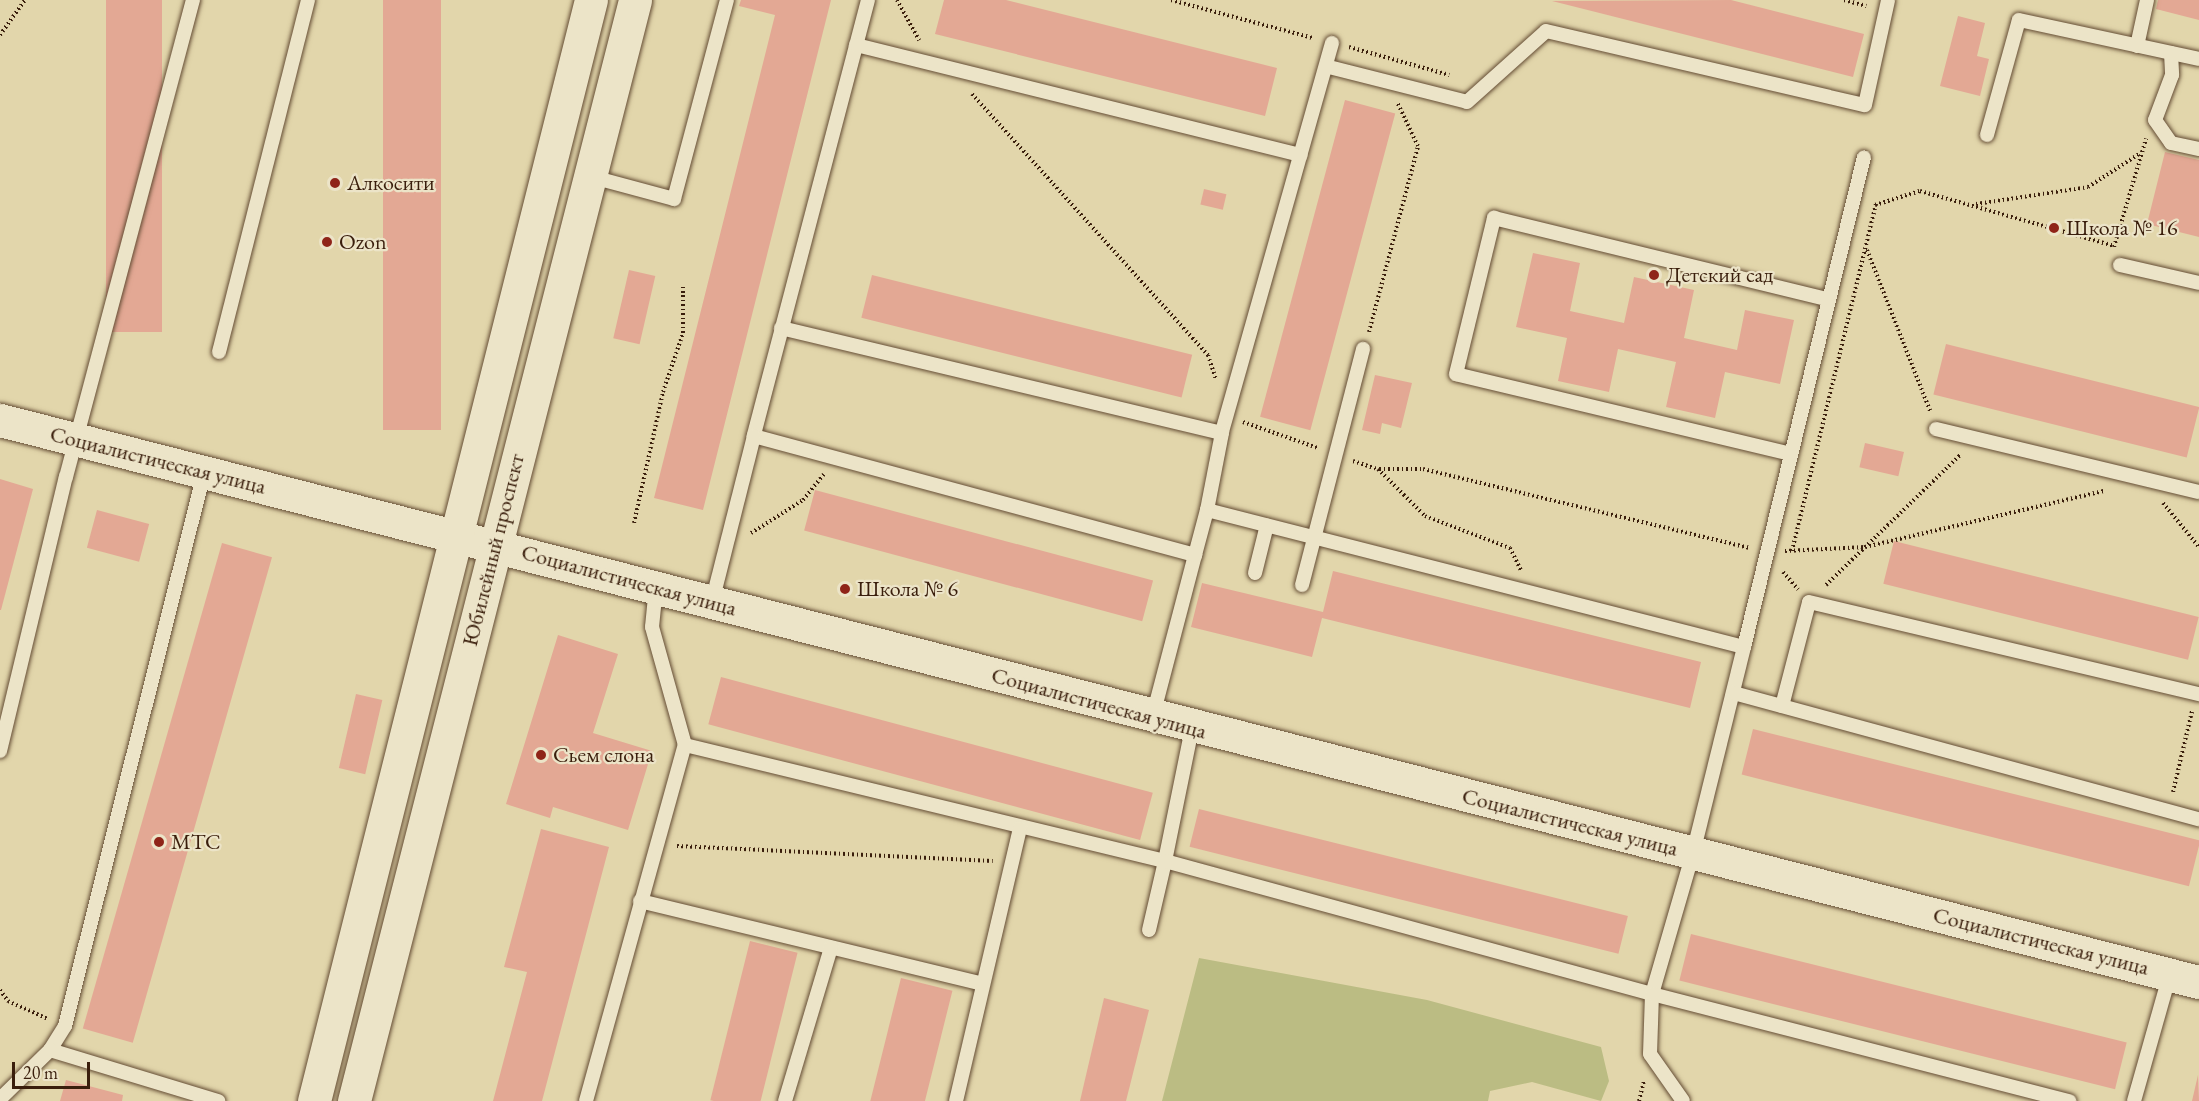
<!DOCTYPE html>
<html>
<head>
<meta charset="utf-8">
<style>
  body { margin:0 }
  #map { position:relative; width:2199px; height:1101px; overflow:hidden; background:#e2d6ab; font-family:"EB Garamond",serif }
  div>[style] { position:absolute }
  .green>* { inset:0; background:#bbbc83 }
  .building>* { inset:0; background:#e3a894; transform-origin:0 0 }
  .path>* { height:4px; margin-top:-2px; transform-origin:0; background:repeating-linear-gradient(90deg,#3a1e0c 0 1.5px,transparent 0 4.5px) }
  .roads { filter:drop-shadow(0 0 2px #644c34) drop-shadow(0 0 2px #644c34) }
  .service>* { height:14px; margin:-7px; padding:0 7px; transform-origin:7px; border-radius:7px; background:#ece4c8 }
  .secondary>* { height:33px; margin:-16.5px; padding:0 16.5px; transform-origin:16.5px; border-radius:16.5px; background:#ece4c8 }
  .dots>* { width:16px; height:16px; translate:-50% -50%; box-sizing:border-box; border:3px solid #ece4c8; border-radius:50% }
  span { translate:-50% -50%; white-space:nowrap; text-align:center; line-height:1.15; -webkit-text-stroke:4.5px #ece4c8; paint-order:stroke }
  .poi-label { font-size:22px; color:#3a1e0c }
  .left { translate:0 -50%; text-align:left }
  .street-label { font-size:22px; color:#3a1e0c }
  .scale { position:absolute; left:12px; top:1062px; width:78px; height:27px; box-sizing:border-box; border:3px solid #3a1e0c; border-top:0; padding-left:8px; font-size:18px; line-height:21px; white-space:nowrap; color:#3a1e0c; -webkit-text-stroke:4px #ece4c8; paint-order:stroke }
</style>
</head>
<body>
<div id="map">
  <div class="green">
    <i style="clip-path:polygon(1199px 958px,1427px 1000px,1601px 1047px,1609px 1081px,1601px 1101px,1532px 1082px,1490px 1091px,1488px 1101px,1162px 1101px)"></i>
  </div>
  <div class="building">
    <i style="left:106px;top:0;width:56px;height:332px"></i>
    <i style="left:383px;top:0;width:58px;height:430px"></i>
    <i style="clip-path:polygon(741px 0,831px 0,703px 510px,654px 498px,775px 15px,739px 6px)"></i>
    <i style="clip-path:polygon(944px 0,1006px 0,1277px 68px,1265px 116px,935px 34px)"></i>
    <i style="clip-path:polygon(1731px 0,1864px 34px,1853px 77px,1552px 1px)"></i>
    <i style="clip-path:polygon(2158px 0,2199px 0,2199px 20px,2156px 9px)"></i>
    <i style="clip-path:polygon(1958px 16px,1985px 23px,1977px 56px,1989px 59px,1980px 96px,1940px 86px)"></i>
    <i style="left:1345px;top:100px;width:52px;height:328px;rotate:15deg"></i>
    <i style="clip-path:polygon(2165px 152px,2199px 160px,2199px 237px,2147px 224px)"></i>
    <i style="left:1204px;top:189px;width:23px;height:16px;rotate:13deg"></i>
    <i style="clip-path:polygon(1533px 253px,1580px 263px,1570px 311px,1624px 323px,1634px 277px,1694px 290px,1684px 338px,1737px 350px,1745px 310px,1794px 320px,1780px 384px,1725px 372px,1715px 418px,1666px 407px,1676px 362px,1618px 349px,1609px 392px,1558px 381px,1567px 338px,1516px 327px)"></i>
    <i style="left:629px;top:270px;width:27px;height:70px;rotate:13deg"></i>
    <i style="left:872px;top:275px;width:330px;height:44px;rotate:14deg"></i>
    <i style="left:1946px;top:344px;width:261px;height:52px;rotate:14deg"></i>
    <i style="clip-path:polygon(1375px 375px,1412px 383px,1401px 428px,1382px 423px,1380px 434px,1362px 430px)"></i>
    <i style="left:1865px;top:443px;width:40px;height:25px;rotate:13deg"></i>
    <i style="clip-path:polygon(0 479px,33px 489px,1px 610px,0 610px)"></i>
    <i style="left:815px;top:490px;width:350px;height:42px;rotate:15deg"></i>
    <i style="left:97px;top:510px;width:54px;height:39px;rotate:15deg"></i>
    <i style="left:1894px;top:541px;width:314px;height:44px;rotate:14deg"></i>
    <i style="left:222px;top:543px;width:52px;height:505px;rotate:16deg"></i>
    <i style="clip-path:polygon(1333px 571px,1701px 662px,1690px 708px,1322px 618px,1312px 657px,1191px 627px,1202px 583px,1323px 612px)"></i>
    <i style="clip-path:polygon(558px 635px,618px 654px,593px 733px,652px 751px,628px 830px,553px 807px,550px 818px,506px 804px)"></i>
    <i style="left:721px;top:677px;width:447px;height:49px;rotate:15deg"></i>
    <i style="left:356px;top:694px;width:27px;height:76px;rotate:13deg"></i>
    <i style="left:1753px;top:729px;width:461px;height:47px;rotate:14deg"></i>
    <i style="left:1199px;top:809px;width:442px;height:39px;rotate:14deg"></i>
    <i style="clip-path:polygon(541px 829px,609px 847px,542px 1101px,493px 1101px,527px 972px,504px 967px)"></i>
    <i style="left:1691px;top:934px;width:449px;height:48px;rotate:14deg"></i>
    <i style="left:750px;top:941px;width:49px;height:164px;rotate:14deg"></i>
    <i style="left:901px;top:978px;width:53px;height:127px;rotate:14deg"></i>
    <i style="clip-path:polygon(1104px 998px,1149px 1010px,1126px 1101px,1080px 1101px)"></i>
    <i style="clip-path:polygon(2198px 1075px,2199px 1101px,2192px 1101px)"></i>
    <i style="clip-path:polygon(66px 1080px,123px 1095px,122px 1101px,60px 1101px)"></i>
  </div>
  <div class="path">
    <i style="left:897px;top:0;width:46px;rotate:61.2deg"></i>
    <i style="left:1171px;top:0;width:147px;rotate:15deg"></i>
    <i style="left:1844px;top:0;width:23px;rotate:15deg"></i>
    <i style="left:0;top:35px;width:43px;rotate:-54.5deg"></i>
    <i style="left:1349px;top:47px;width:104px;rotate:15.6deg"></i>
    <i style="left:972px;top:94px;width:352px;rotate:47.9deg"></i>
    <i style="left:1208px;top:355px;width:25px;rotate:72deg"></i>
    <i style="left:1976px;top:204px;width:113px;rotate:-8.6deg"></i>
    <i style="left:2088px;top:187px;width:61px;rotate:-32.9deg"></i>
    <i style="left:1875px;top:205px;width:47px;rotate:-17.3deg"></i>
    <i style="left:1920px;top:191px;width:202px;rotate:15.8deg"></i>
    <i style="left:2114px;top:247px;width:113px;rotate:-73.5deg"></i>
    <i style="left:1867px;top:250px;width:173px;rotate:68.6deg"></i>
    <i style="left:1369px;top:332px;width:192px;rotate:-75.2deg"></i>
    <i style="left:1418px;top:146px;width:47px;rotate:-115.5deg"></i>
    <i style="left:1243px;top:422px;width:79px;rotate:19.1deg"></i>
    <i style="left:1353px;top:461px;width:26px;rotate:18deg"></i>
    <i style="left:1378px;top:469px;width:66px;rotate:45deg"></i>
    <i style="left:1425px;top:516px;width:91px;rotate:20.6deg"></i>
    <i style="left:1510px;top:548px;width:25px;rotate:64deg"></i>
    <i style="left:1379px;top:469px;width:44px"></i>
    <i style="left:1423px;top:469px;width:335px;rotate:13.6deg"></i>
    <i style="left:2163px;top:503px;width:57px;rotate:50.7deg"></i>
    <i style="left:634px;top:523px;width:134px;rotate:-77.5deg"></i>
    <i style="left:663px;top:392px;width:62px;rotate:-71.3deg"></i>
    <i style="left:683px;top:333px;width:46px;rotate:-90deg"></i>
    <i style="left:751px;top:533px;width:62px;rotate:-32.4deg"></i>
    <i style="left:803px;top:500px;width:33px;rotate:-51deg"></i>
    <i style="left:1785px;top:551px;width:80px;rotate:-2.9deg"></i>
    <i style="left:1865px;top:547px;width:245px;rotate:-13.2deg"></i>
    <i style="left:1792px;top:551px;width:358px;rotate:-76.4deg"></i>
    <i style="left:1783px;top:572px;width:23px;rotate:49deg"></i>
    <i style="left:1826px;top:585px;width:187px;rotate:-44.1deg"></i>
    <i style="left:2173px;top:792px;width:83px;rotate:-76.8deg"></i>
    <i style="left:677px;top:846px;width:316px;rotate:2.7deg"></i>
    <i style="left:0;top:990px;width:14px;rotate:54deg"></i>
    <i style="left:8px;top:1001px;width:44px;rotate:24.2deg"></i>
    <i style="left:1639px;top:1101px;width:21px;rotate:-76deg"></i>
  </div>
  <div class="roads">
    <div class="service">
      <i style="left:868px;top:0;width:451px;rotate:104.7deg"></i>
      <i style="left:754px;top:436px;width:457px;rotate:15.1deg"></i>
      <i style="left:1195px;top:555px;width:165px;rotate:104.7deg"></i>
      <i style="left:1332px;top:43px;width:405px;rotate:105.8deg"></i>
      <i style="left:1222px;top:433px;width:78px;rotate:101deg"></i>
      <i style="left:1207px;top:510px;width:554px;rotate:14.31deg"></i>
      <i style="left:1744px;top:647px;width:212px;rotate:103.9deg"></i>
      <i style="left:1693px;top:853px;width:147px;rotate:106.2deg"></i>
      <i style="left:1652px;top:994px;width:60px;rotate:91.9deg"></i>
      <i style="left:1650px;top:1054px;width:57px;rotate:54.9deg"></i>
      <i style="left:856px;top:45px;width:458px;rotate:13.9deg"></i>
      <i style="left:2137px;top:46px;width:47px;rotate:-77.7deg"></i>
      <i style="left:2171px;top:53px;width:22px;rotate:87deg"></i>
      <i style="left:2172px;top:75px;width:48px;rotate:110.7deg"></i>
      <i style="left:2155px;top:120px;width:28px;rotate:55deg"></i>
      <i style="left:2171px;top:143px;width:29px;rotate:12deg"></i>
      <i style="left:1329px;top:67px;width:142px;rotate:14.2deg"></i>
      <i style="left:1467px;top:102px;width:106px;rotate:-41.9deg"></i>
      <i style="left:1546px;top:31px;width:327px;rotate:13.1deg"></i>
      <i style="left:1865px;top:105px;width:107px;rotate:-77.6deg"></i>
      <i style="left:1987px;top:135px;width:119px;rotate:-74.5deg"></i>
      <i style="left:2019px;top:20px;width:184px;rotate:12.2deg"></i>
      <i style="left:589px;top:176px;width:88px;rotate:15.1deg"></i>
      <i style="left:674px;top:199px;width:206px;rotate:-75.1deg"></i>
      <i style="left:2120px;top:265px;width:81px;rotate:12.8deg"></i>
      <i style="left:781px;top:328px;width:453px;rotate:13.4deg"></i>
      <i style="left:219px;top:352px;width:363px;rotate:-75.8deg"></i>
      <i style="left:1936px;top:429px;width:270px;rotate:13.5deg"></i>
      <i style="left:1791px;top:454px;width:344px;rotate:-166.6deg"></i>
      <i style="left:1456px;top:374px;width:161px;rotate:-76.3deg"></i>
      <i style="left:1494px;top:218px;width:343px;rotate:13.7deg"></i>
      <i style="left:204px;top:473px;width:570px;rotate:104.11deg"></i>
      <i style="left:65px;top:1026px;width:28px;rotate:122deg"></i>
      <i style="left:50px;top:1050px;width:176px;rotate:16.9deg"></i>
      <i style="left:1195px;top:555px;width:47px;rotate:-75.1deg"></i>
      <i style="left:1255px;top:573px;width:49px;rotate:-76deg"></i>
      <i style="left:1302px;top:585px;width:244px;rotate:-75.5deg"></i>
      <i style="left:656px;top:587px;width:40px;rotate:95.7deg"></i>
      <i style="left:652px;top:627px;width:123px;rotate:74.4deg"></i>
      <i style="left:685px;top:745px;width:494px;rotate:13.6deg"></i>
      <i style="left:1165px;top:861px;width:136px;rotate:-78.5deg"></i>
      <i style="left:712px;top:602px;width:171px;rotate:-75.8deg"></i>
      <i style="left:1744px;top:647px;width:504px;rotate:-76.24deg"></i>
      <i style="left:1734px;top:693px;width:482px;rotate:15.2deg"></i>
      <i style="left:1782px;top:706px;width:107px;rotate:-75.4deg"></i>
      <i style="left:1809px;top:602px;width:401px;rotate:13.3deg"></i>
      <i style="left:0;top:751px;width:282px;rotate:-76.5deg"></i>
      <i style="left:66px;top:477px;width:494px;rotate:-75.1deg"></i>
      <i style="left:640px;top:901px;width:352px;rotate:13.6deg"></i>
      <i style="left:1149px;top:930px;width:71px;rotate:-76.9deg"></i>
      <i style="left:1165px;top:861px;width:505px;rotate:15.28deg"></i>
      <i style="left:1652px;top:994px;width:431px;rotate:14.4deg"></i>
      <i style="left:0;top:1099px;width:70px;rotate:-44.4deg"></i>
      <i style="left:586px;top:1101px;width:370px;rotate:-74.5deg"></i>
      <i style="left:785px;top:1101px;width:160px;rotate:-73.3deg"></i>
      <i style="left:956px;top:1101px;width:280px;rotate:-76.8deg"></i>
      <i style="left:2134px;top:1101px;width:132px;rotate:-74.2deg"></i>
    </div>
    <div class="secondary">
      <i style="left:0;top:420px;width:2270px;rotate:14.34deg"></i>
      <i style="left:314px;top:1101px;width:1135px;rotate:-75.88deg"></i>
      <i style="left:354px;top:1101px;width:1136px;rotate:-75.68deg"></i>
    </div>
  </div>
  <div class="dots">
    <i style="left:335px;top:183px;background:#8f2418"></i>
    <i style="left:2054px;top:228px;background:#8f2418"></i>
    <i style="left:327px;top:242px;background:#8f2418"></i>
    <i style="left:1654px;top:275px;background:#8f2418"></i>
    <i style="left:845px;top:589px;background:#8f2418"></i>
    <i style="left:541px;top:755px;background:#8f2418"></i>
    <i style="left:159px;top:842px;background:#8f2418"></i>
  </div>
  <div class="poi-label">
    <span class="left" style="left:347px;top:183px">Алкосити</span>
    <span class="left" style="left:2066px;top:228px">Школа № 16</span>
    <span class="left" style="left:339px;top:242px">Ozon</span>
    <span class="left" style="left:1666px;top:275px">Детский сад</span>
    <span class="left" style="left:857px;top:589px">Школа № 6</span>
    <span class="left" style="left:553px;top:755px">Сьем слона</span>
    <span class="left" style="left:171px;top:842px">МТС</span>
  </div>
  <div class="street-label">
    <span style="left:158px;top:460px;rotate:14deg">Социалистическая улица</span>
    <span style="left:493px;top:550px;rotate:-76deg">Юбилейный проспект</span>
    <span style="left:629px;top:580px;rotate:15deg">Социалистическая улица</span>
    <span style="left:1099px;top:703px;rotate:15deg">Социалистическая улица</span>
    <span style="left:1570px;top:822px;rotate:14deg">Социалистическая улица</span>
    <span style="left:2041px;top:941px;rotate:14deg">Социалистическая улица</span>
  </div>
  <div class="scale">20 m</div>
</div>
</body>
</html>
